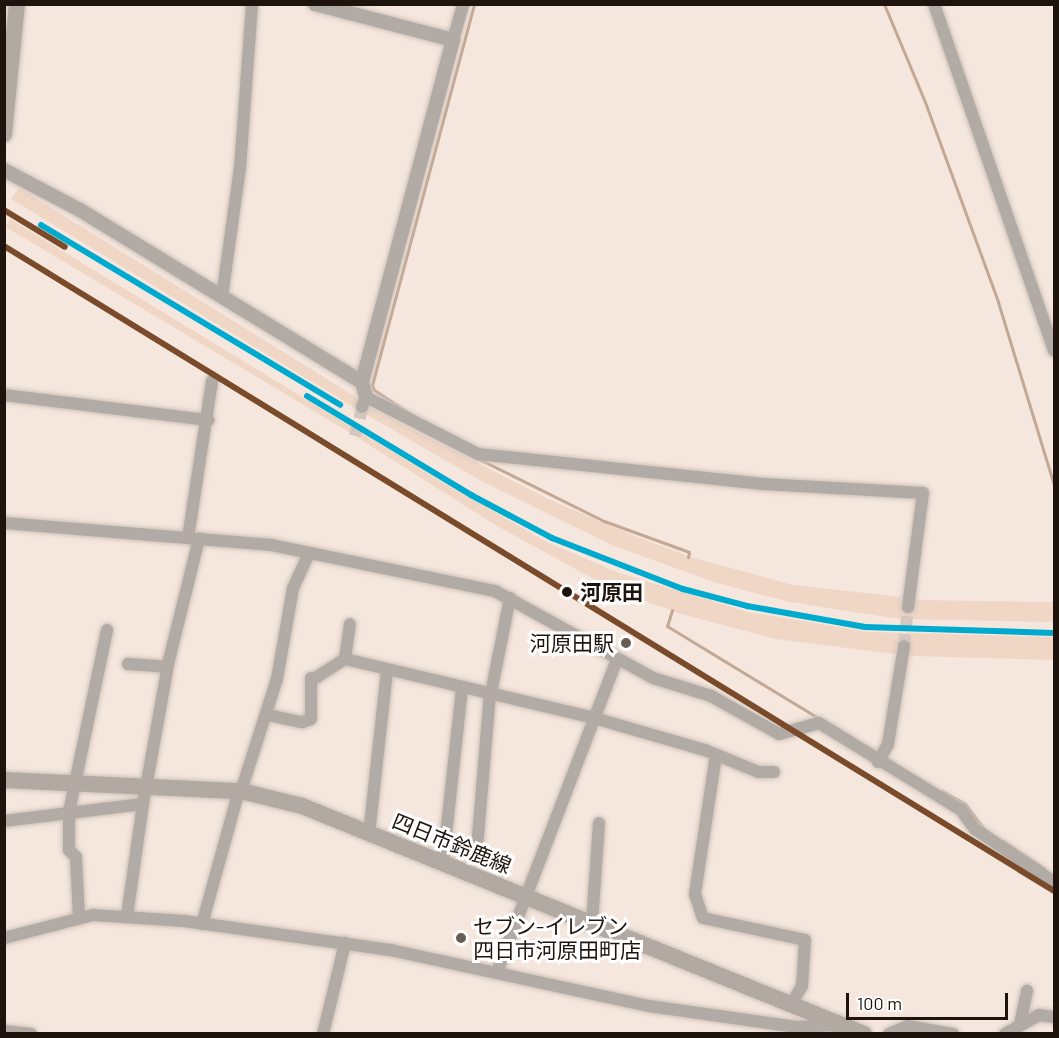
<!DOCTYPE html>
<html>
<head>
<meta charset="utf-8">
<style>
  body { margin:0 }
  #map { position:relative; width:1059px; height:1038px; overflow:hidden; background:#f5e7de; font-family:Barlow,"Noto Sans JP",sans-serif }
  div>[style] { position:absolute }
  .green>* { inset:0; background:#efd6c5 }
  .stream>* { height:3px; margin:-1.5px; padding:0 1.5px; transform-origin:1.5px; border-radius:1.5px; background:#c3a896 }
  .minor-tunnel>* { height:12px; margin-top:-6px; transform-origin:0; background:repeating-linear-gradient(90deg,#d5c7bf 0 12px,transparent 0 18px) }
  .roads { filter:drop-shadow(0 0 2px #cdc2ba) drop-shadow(0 0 2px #cdc2ba) }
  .minor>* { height:12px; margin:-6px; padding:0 6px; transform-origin:6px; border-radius:6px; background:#b1aaa5 }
  .tertiary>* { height:14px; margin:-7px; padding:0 7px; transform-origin:7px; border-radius:7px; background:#b1aaa5 }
  .secondary>* { height:16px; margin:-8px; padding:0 8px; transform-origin:8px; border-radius:8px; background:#b2a9a2 }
  .rail-1>* { height:6px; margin:-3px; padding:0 3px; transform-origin:3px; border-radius:3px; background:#7a4b2a }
  .rail-2>* { height:6px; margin:-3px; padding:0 3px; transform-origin:3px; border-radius:3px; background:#00a9ce }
  .dots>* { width:16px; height:16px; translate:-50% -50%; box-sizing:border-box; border:3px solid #fff; border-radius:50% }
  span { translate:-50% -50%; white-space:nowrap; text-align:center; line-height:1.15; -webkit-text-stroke:6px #fff; paint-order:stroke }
  .stop-label { font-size:21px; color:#1e140d; font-weight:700 }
  .left { translate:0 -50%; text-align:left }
  .poi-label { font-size:21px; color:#1e140d }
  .right { translate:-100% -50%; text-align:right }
  .street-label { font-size:21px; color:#1e140d }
  .frame { position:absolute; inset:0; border:6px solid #1e140d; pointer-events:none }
  .scale { position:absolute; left:846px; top:993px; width:162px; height:27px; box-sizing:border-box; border:3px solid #1e140d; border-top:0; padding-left:8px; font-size:18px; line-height:21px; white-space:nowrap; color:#1e140d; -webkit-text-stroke:4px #fff; paint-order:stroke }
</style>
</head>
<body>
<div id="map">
  <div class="green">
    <i style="clip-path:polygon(19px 188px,356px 397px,356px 401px,550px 500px,630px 534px,690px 557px,793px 585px,901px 597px,900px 606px,911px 607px,915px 600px,1054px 602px,1054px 622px,899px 619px,790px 602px,717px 583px,614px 546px,483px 482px,362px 412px,11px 199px)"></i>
    <i style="clip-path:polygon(10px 219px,452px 488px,549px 543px,619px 573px,748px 612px,868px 632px,1054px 637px,1054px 660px,911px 656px,908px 646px,896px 646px,895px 654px,776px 639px,678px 613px,612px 589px,497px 526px,352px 434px,6px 227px)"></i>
  </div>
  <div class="stream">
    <i style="left:884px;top:4px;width:106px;rotate:67.3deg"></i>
    <i style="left:925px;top:102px;width:213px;rotate:69.9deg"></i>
    <i style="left:998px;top:302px;width:191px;rotate:73deg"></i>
    <i style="left:415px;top:417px;width:49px;rotate:-146.6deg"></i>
    <i style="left:374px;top:390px;width:5px;rotate:-112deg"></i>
    <i style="left:372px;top:385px;width:394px;rotate:-75deg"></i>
    <i style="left:479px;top:459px;width:140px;rotate:26.4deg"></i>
    <i style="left:604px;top:521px;width:90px;rotate:20deg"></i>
    <i style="left:689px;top:552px;width:5px;rotate:101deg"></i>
    <i style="left:672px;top:610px;width:17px;rotate:107deg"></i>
    <i style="left:667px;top:626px;width:179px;rotate:31.3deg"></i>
    <i style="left:942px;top:791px;width:26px;rotate:29deg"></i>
    <i style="left:965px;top:804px;width:30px;rotate:53deg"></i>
    <i style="left:1003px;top:841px;width:49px;rotate:33.4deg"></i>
  </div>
  <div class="minor-tunnel">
    <i style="left:355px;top:436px;width:30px;rotate:-76deg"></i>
    <i style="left:904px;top:646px;width:39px;rotate:-84deg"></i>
  </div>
  <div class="roads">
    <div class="minor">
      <i style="left:934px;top:4px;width:367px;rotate:70.9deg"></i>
      <i style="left:453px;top:40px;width:37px;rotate:-74deg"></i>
      <i style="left:222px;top:297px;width:130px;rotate:-82.1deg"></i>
      <i style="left:240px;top:168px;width:164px;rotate:-85.8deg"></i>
      <i style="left:4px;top:395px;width:206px;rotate:7deg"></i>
      <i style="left:362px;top:407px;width:11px;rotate:-68deg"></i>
      <i style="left:366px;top:397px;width:126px;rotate:27deg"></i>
      <i style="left:478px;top:454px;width:287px;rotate:6deg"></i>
      <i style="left:763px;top:484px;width:160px;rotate:3.2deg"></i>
      <i style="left:923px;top:493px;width:115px;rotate:97.5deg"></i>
      <i style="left:4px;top:523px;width:269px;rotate:4.7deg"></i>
      <i style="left:272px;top:545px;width:228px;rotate:11.7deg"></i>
      <i style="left:495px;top:591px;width:180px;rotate:28.8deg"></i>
      <i style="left:653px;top:678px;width:61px;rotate:17.2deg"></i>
      <i style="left:711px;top:696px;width:78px;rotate:29.2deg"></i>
      <i style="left:779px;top:734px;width:41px;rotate:-15.4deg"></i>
      <i style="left:819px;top:723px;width:167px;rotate:31.5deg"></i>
      <i style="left:961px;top:810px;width:24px;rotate:54deg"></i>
      <i style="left:975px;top:829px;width:95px;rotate:33.9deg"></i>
      <i style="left:188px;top:538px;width:159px;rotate:-81.3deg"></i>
      <i style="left:345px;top:659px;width:35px;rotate:-82deg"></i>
      <i style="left:128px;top:664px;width:39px;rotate:4deg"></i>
      <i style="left:317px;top:677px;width:33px;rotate:-33deg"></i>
      <i style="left:345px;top:659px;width:256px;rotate:13.3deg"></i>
      <i style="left:594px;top:718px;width:116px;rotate:16.1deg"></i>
      <i style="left:705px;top:750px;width:57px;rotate:22.5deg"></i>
      <i style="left:758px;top:772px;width:16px"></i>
      <i style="left:491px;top:693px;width:97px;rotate:-78.7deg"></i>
      <i style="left:268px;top:715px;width:35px;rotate:12deg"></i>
      <i style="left:302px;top:722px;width:9px;rotate:-18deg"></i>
      <i style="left:311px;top:719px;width:41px;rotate:-90deg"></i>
      <i style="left:716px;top:755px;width:141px;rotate:98.6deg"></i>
      <i style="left:695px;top:894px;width:25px;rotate:72deg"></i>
      <i style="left:703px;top:918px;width:104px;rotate:12.2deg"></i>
      <i style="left:805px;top:940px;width:46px;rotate:93.7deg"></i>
      <i style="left:802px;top:986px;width:21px;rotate:121deg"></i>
      <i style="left:878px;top:762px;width:21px;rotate:-61deg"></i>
      <i style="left:888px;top:744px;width:99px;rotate:-80.7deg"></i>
      <i style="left:241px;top:791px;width:118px;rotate:-72.2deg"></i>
      <i style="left:277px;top:679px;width:92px;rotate:-80deg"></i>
      <i style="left:293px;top:588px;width:38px;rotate:-65deg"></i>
      <i style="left:4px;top:821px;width:140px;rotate:-7deg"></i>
      <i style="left:143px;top:804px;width:146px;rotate:-79.8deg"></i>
      <i style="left:169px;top:660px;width:125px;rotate:-76.1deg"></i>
      <i style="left:369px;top:834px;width:165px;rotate:-83.7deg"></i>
      <i style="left:446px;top:843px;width:31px;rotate:9deg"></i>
      <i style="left:477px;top:848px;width:156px;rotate:-85.2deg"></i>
      <i style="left:443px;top:863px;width:176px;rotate:-83.8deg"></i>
      <i style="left:127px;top:916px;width:113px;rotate:-81.9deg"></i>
      <i style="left:79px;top:917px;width:60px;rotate:-92.9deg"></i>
      <i style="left:76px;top:857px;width:10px;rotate:-135deg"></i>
      <i style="left:69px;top:850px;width:38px;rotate:-90deg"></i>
      <i style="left:69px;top:812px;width:186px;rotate:-78.2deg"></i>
      <i style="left:592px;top:923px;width:100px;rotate:-86deg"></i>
      <i style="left:202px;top:924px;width:138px;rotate:-74.5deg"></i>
      <i style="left:4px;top:938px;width:92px;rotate:-14.5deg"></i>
      <i style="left:93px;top:915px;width:91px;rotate:3.8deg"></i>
      <i style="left:184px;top:921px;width:208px;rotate:8deg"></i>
      <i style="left:390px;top:950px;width:265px;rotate:12.2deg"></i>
      <i style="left:649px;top:1006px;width:149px;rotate:8.1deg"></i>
      <i style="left:797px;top:1027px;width:42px;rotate:-2.7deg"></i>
      <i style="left:839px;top:1025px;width:9px;rotate:103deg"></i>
      <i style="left:497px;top:972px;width:335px;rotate:-69deg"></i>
      <i style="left:1020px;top:1024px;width:34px;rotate:-78deg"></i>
      <i style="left:4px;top:1031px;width:27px;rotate:6deg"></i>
      <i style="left:323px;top:1034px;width:94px;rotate:-76.4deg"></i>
      <i style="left:889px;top:1034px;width:21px;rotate:-23deg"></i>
      <i style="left:908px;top:1026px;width:46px;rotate:10.1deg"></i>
      <i style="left:1005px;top:1034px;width:39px;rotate:-29deg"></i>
      <i style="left:1039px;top:1015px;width:15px;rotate:8deg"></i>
    </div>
    <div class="tertiary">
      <i style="left:315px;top:4px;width:143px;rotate:14.6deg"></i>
      <i style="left:453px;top:40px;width:354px;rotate:104.9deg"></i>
      <i style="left:4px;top:170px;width:86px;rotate:27.8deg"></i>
      <i style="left:80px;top:210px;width:330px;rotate:31.4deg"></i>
      <i style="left:362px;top:382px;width:16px;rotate:75deg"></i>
    </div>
    <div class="secondary">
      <i style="left:4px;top:134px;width:131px;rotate:-84.3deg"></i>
      <i style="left:4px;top:780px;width:237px;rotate:2.7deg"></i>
      <i style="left:241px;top:791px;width:63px;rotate:13.8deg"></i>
      <i style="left:302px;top:806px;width:606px;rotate:22.08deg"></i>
    </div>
  </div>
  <div class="rail-1">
    <i style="left:4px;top:210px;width:71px;rotate:31.2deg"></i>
    <i style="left:4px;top:246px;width:1232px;rotate:31.56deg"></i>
  </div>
  <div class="rail-2">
    <i style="left:41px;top:225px;width:349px;rotate:31deg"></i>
    <i style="left:307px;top:396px;width:192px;rotate:31.1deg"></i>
    <i style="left:471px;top:495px;width:92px;rotate:28deg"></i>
    <i style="left:552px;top:538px;width:141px;rotate:21.3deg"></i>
    <i style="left:683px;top:589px;width:66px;rotate:14.9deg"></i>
    <i style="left:747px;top:606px;width:120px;rotate:10.1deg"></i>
    <i style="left:865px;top:627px;width:189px;rotate:1.8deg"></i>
  </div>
  <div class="dots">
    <i style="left:567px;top:592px;background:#1e140d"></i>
    <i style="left:626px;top:643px;background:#695e56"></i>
    <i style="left:461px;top:938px;background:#695e56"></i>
  </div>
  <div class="stop-label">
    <span class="left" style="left:580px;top:592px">河原田</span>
  </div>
  <div class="poi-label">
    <span class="right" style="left:614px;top:643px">河原田駅</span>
    <span class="left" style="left:473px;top:938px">セブン-イレブン<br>四日市河原田町店</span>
  </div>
  <div class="street-label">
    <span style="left:452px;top:843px;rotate:22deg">四日市鈴鹿線</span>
  </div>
  <div class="frame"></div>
  <div class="scale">100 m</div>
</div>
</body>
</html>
